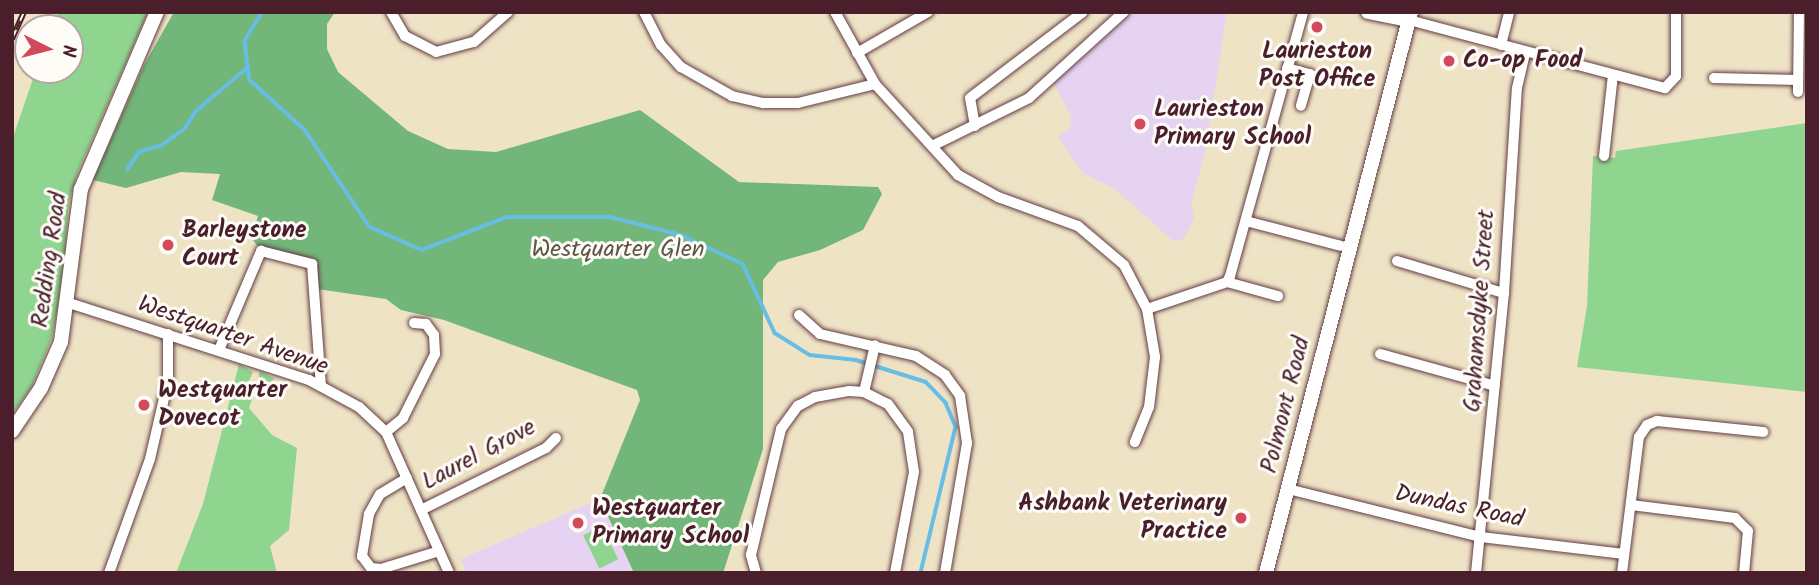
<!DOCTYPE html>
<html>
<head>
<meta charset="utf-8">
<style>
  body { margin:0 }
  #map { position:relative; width:1819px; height:585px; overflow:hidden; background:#efe3c6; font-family:Kalam,sans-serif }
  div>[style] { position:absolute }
  .built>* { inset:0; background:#e5d3f1 }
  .green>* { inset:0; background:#8fd58f; transform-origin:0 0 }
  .forest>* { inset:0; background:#73b67a }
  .stream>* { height:3.5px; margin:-1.75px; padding:0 1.75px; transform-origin:1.75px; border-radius:1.75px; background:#67bde3 }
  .roads { filter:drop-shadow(0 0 2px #633c42) drop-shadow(0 0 2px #633c42) }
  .street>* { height:10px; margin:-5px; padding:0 5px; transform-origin:5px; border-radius:5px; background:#fff }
  .secondary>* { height:14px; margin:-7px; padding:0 7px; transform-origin:7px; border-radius:7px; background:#fff }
  .primary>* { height:14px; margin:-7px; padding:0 7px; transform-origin:7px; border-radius:7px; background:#fff }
  .rail>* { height:6px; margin-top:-3px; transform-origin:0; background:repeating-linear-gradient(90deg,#fdfcf7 0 10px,#4a1f2b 0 20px); box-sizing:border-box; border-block:2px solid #4a1f2b }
  .dots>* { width:19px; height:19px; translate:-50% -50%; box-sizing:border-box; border:4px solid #fdfcf7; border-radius:50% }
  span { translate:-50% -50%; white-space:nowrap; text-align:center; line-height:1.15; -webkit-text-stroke:6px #fdfcf7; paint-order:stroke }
  .poi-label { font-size:24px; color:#4a1f2b; font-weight:700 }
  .left { translate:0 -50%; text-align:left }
  .right { translate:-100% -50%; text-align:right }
  .park-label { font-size:24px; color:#5f5649 }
  .street-label { font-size:24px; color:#4a1f2b }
  .frame { position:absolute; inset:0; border:14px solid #4a1f2b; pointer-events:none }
  .north { position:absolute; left:14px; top:14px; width:70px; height:70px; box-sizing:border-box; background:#fdfcf7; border:2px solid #b5a4a5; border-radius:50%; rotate:96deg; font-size:19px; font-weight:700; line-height:28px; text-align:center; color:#4a1f2b }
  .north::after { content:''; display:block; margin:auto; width:24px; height:32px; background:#d1495b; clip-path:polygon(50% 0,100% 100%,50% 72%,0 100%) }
</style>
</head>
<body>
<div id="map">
  <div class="built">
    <i style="clip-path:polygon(1124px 12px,1227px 12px,1205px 152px,1191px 203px,1194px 217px,1184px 239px,1173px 241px,1115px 189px,1083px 173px,1058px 136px,1070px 128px,1071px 116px,1052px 79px)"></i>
    <i style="clip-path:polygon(600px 499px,631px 566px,630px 573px,467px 573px,461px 559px)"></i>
  </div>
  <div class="green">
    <i style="clip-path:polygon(58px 12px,148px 12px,79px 169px,69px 201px,62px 287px,51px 340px,32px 386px,12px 414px,12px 140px,36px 70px,70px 70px,70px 28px,52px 28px)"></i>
    <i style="clip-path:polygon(1807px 123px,1807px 392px,1577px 367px,1587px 306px,1593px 156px,1615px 158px,1616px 151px)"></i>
    <i style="clip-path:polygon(239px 364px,253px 372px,249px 381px,257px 385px,260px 371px,275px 379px,255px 391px,249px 408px,272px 435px,297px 448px,289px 530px,270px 546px,277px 573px,176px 573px,203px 504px)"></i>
    <i style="left:602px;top:526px;width:37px;height:21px;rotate:64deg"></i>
  </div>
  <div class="forest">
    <i style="clip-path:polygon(174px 12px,335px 12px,327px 24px,327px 49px,338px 72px,408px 131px,448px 149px,496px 152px,640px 110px,739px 182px,878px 187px,882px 194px,863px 230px,820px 250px,778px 262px,763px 280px,763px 449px,723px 573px,634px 573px,600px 499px,640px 400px,637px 390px,444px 320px,401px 310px,386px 299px,317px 289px,314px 262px,258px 247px,251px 237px,258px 216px,212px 200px,220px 174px,181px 172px,126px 188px,93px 180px,144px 65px)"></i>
  </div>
  <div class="stream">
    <i style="left:263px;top:12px;width:34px;rotate:122deg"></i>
    <i style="left:245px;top:41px;width:39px;rotate:83deg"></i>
    <i style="left:250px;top:80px;width:74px;rotate:42.3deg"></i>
    <i style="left:305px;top:130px;width:117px;rotate:56.2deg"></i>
    <i style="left:370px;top:227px;width:57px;rotate:23.9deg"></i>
    <i style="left:422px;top:250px;width:91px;rotate:-21.2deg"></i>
    <i style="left:507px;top:217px;width:103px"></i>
    <i style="left:610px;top:217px;width:73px;rotate:14.2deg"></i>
    <i style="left:681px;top:235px;width:68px;rotate:25.1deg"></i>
    <i style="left:743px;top:264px;width:76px;rotate:65.1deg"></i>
    <i style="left:775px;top:333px;width:41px;rotate:32.2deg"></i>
    <i style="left:810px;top:355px;width:46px;rotate:6.2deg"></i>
    <i style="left:856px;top:360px;width:73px;rotate:17.4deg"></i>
    <i style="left:926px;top:382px;width:29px;rotate:46deg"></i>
    <i style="left:946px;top:403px;width:26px;rotate:67deg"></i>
    <i style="left:956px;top:427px;width:150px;rotate:103.5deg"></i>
    <i style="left:127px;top:170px;width:22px;rotate:-56deg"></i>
    <i style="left:139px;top:152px;width:24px;rotate:-17deg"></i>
    <i style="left:162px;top:145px;width:29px;rotate:-36deg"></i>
    <i style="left:185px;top:128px;width:20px;rotate:-57deg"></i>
    <i style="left:196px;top:111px;width:68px;rotate:-40.2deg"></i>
  </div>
  <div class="roads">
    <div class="street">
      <i style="left:391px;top:12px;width:28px;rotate:60deg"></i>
      <i style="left:405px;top:36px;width:35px;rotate:27deg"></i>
      <i style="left:436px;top:52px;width:39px;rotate:-15deg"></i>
      <i style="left:474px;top:42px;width:45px;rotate:-41.4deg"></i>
      <i style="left:644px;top:12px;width:37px;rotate:63deg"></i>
      <i style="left:661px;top:45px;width:30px;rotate:48deg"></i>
      <i style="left:681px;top:67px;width:59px;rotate:29.6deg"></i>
      <i style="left:732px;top:96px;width:32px;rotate:13deg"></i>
      <i style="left:763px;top:103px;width:35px"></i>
      <i style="left:798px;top:103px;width:79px;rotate:-13.9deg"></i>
      <i style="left:835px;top:12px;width:82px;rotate:60.9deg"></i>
      <i style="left:875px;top:84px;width:123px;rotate:47.6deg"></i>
      <i style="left:958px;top:175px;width:46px;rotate:28.8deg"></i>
      <i style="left:998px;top:197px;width:85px;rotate:19.9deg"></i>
      <i style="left:1078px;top:226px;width:60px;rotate:40.3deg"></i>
      <i style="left:1124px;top:265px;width:50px;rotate:62.4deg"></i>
      <i style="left:1147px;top:309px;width:49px;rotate:80.5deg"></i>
      <i style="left:1155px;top:357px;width:50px;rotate:96.8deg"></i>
      <i style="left:1149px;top:407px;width:38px;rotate:112deg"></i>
      <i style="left:1409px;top:20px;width:265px;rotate:14.9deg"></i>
      <i style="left:1665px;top:88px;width:16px;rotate:-47deg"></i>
      <i style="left:1676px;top:76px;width:64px;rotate:-90deg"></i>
      <i style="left:1501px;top:45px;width:34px;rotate:-76deg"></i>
      <i style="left:857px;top:53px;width:82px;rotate:-30deg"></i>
      <i style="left:1287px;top:68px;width:24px;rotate:15deg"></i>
      <i style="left:1310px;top:74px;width:33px;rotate:106deg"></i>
      <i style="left:1714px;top:78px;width:84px;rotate:1.4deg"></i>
      <i style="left:1798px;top:92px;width:80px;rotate:-89.3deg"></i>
      <i style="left:975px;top:126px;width:28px;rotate:-100deg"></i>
      <i style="left:970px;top:98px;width:142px;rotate:-37.3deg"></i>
      <i style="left:932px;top:146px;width:108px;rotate:-26.3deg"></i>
      <i style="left:1029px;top:98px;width:128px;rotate:-42.2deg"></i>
      <i style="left:1604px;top:156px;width:81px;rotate:-83.7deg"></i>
      <i style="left:1246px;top:221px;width:98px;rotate:14.7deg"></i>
      <i style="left:1397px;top:261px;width:112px;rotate:16.7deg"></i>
      <i style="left:1227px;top:282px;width:53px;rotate:15.4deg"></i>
      <i style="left:69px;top:303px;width:252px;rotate:17.8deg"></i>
      <i style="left:309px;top:380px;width:57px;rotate:28.4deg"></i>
      <i style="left:359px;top:407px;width:37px;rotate:43deg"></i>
      <i style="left:386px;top:432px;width:154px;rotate:65.9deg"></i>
      <i style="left:1147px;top:309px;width:84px;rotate:-18.6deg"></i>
      <i style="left:1227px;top:282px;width:7px;rotate:-63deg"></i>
      <i style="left:1230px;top:276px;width:274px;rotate:-74.5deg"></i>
      <i style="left:799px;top:315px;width:28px;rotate:42deg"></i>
      <i style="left:820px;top:334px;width:98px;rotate:12.9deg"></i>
      <i style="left:916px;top:356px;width:35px;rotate:33deg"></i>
      <i style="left:945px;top:375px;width:26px;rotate:54deg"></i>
      <i style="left:960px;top:396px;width:48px;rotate:81.5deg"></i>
      <i style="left:967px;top:443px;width:132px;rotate:99.6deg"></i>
      <i style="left:219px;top:350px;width:108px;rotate:-67deg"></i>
      <i style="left:261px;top:251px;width:53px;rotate:14.3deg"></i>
      <i style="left:312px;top:264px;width:122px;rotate:85.8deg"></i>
      <i style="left:1380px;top:354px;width:119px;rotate:15.5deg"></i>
      <i style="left:864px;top:392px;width:48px;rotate:-76.8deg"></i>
      <i style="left:386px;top:432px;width:22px;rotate:-39deg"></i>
      <i style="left:403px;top:418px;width:72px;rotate:-63.4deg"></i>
      <i style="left:435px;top:354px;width:19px;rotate:-93deg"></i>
      <i style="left:434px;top:335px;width:14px;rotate:-126deg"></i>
      <i style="left:426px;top:324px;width:12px;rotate:-175deg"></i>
      <i style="left:407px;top:478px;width:31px;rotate:149deg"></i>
      <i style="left:380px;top:494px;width:23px;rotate:119deg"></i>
      <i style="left:369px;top:514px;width:43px;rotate:99.5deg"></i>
      <i style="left:362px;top:556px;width:15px;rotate:53deg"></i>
      <i style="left:371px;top:568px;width:10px;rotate:6deg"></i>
      <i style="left:381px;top:569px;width:61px;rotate:-17.2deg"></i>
      <i style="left:1288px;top:489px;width:199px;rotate:14deg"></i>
      <i style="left:1481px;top:537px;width:144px;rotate:6.8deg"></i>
      <i style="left:1631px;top:505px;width:105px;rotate:7.1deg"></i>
      <i style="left:1735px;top:518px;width:18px;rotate:45deg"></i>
      <i style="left:1748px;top:531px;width:42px;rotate:95.4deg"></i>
      <i style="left:421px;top:510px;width:140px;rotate:-26.4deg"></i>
      <i style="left:546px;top:448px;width:14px;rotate:-45deg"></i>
      <i style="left:109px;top:573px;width:121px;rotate:-70.2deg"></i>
      <i style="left:150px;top:459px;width:80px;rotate:-77deg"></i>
      <i style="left:168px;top:381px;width:47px;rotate:-90deg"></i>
      <i style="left:756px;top:573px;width:19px;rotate:-106deg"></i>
      <i style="left:751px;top:555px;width:130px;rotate:-76.6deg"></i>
      <i style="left:781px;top:429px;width:29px;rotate:-54deg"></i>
      <i style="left:798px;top:406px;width:19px;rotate:-28deg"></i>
      <i style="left:815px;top:397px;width:35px;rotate:-10deg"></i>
      <i style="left:849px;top:391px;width:15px;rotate:4deg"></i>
      <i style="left:864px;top:392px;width:27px;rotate:27deg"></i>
      <i style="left:888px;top:404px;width:34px;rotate:54deg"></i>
      <i style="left:908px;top:432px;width:40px;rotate:81.5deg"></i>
      <i style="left:914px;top:472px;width:103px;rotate:100.7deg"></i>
      <i style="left:1476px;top:573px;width:281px;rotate:-84.3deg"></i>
      <i style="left:1504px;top:293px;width:205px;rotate:-86.4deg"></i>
      <i style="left:1517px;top:88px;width:37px;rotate:-77deg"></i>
      <i style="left:1622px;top:573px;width:137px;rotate:-82.9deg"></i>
      <i style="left:1639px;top:437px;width:14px;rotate:-56deg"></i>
      <i style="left:1647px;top:425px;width:11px;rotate:-22deg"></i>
      <i style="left:1657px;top:421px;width:107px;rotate:5.9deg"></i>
    </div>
    <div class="secondary">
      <i style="left:1368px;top:12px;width:42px;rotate:11deg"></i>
      <i style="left:12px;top:431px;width:52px;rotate:-56deg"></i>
      <i style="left:41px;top:388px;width:50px;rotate:-66.5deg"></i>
      <i style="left:61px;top:342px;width:154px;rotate:-82.6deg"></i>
      <i style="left:81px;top:189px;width:193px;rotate:-66.8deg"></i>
    </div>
    <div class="primary">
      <i style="left:1266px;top:573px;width:579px;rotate:-75.51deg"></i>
    </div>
  </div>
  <div class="rail">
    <i style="left:12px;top:39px;width:30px;rotate:-66deg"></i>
  </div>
  <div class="dots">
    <i style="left:1317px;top:27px;background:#d1495b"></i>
    <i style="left:1449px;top:61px;background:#d1495b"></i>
    <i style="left:1140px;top:124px;background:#d1495b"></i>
    <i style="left:168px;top:245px;background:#d1495b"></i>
    <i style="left:144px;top:405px;background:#d1495b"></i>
    <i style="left:1241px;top:518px;background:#d1495b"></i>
    <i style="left:578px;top:523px;background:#d1495b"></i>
  </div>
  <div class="poi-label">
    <span style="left:1317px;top:66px">Laurieston<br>Post Office</span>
    <span class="left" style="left:1463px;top:61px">Co-op Food</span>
    <span class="left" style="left:1154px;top:124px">Laurieston<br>Primary School</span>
    <span class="left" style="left:182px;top:245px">Barleystone<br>Court</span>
    <span class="left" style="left:158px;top:405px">Westquarter<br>Dovecot</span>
    <span class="right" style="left:1227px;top:518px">Ashbank Veterinary<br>Practice</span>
    <span class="left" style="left:592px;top:523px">Westquarter<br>Primary School</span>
  </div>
  <div class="park-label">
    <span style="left:618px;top:250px">Westquarter Glen</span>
  </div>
  <div class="street-label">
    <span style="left:50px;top:260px;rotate:-82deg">Redding Road</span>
    <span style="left:1480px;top:311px;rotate:-86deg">Grahamsdyke Street</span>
    <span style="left:233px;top:336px;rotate:19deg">Westquarter Avenue</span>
    <span style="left:1286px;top:405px;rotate:-76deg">Polmont Road</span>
    <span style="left:479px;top:455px;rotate:-28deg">Laurel Grove</span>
    <span style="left:1459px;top:507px;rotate:12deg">Dundas Road</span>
  </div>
  <div class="frame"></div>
  <div class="north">N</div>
</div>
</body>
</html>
